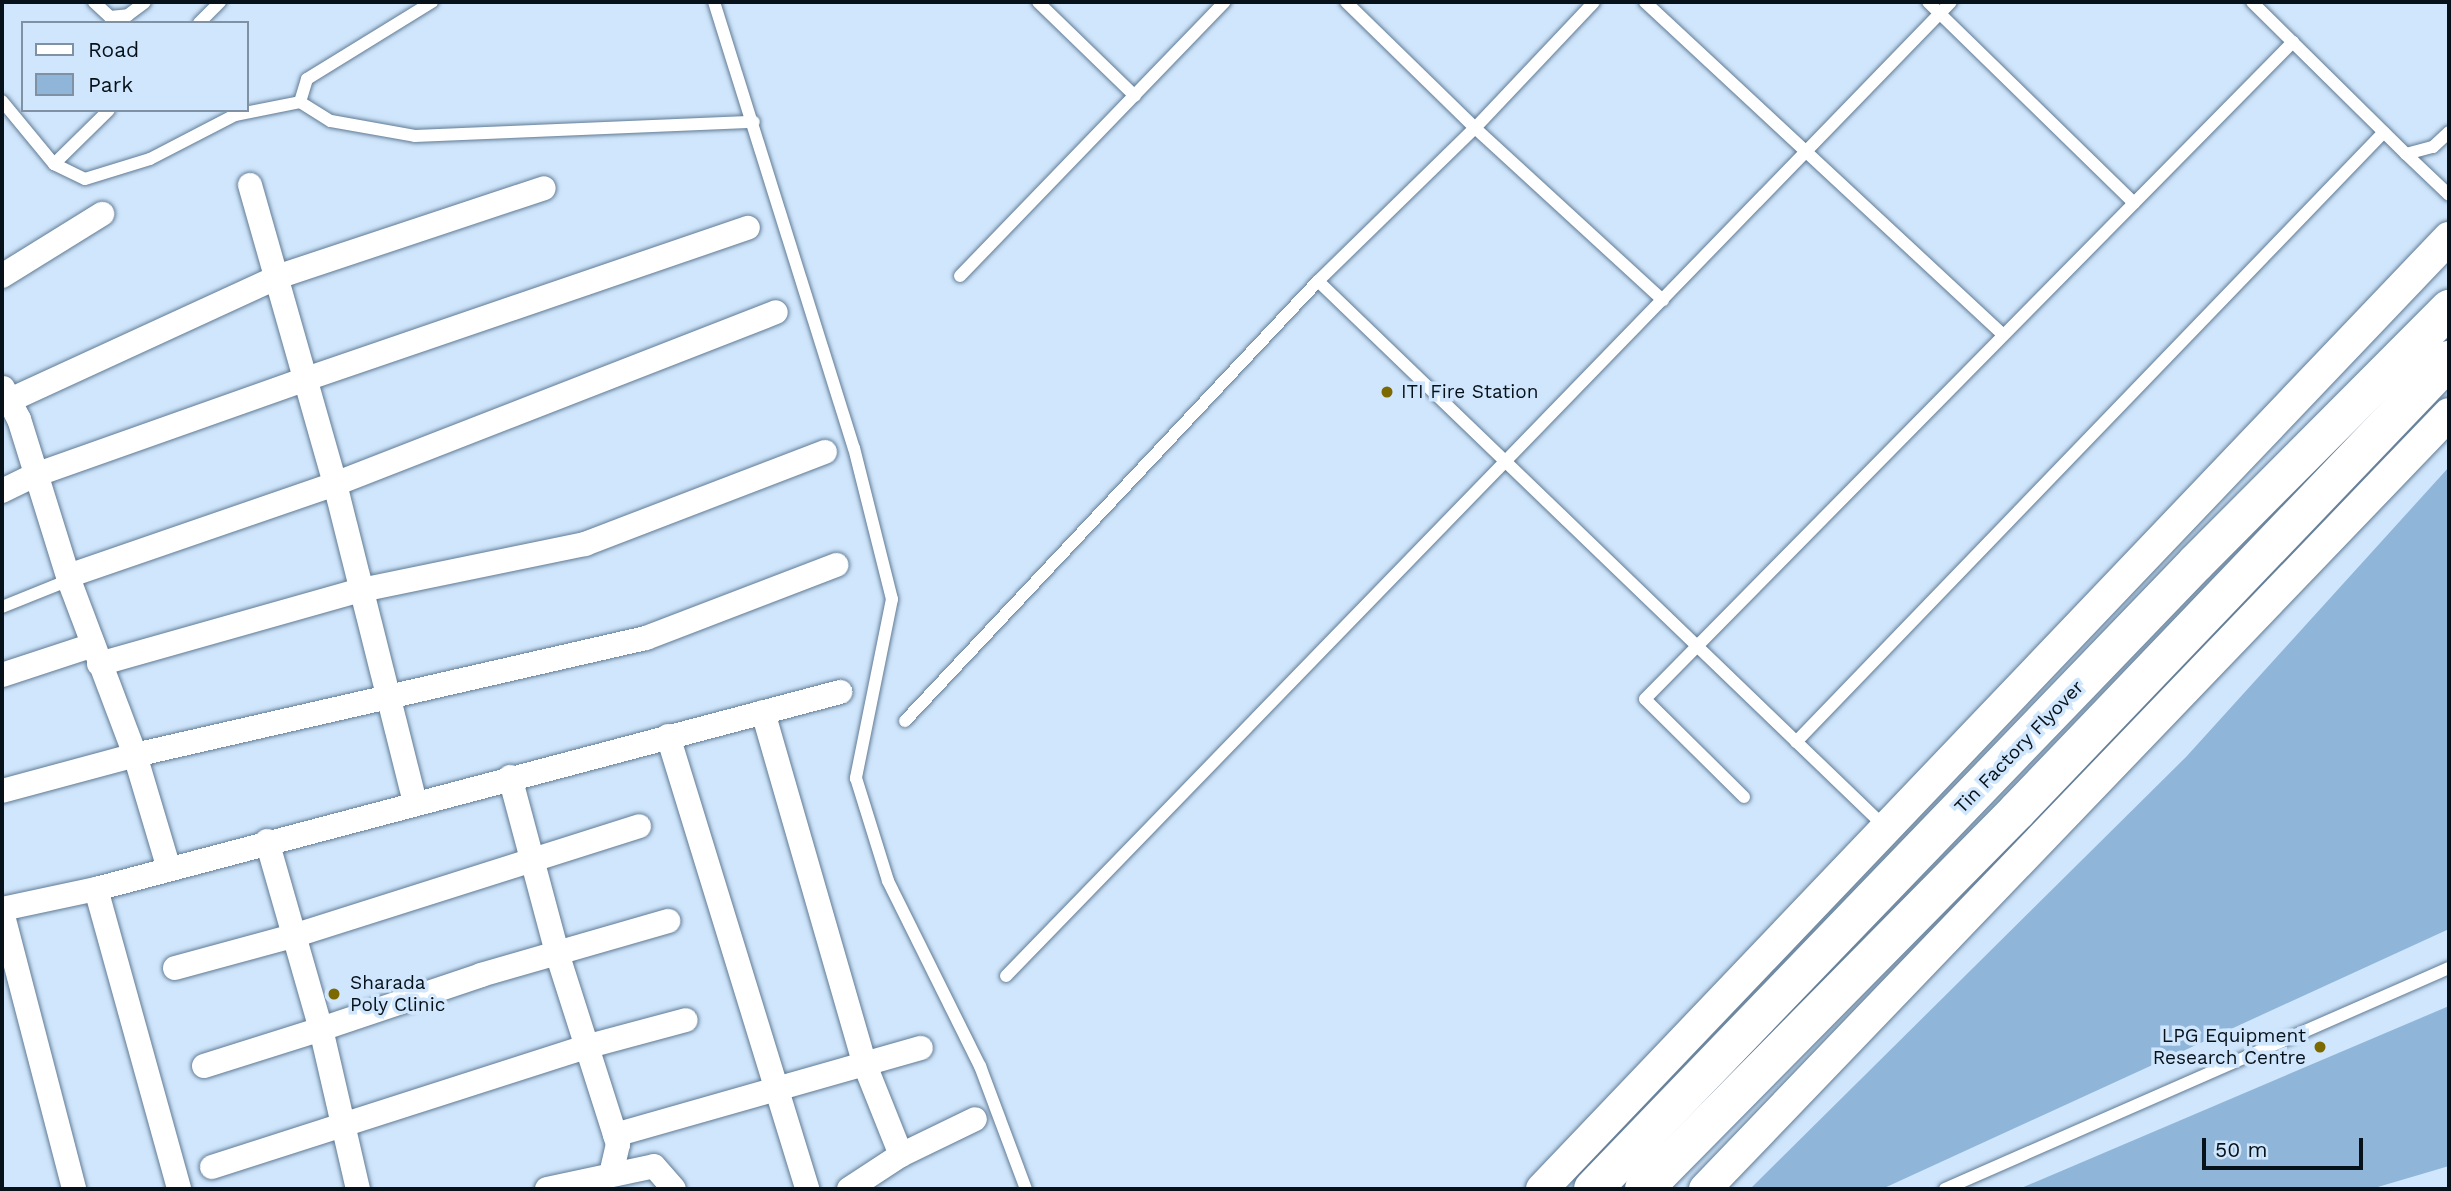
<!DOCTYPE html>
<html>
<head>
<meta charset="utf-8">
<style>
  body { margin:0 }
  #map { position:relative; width:2451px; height:1191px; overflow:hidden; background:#cfe6fc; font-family:"Work Sans",sans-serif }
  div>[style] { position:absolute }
  .green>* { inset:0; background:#8fb5d8 }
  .roads { filter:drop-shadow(0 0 2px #617b94) drop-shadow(0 0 2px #617b94) }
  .service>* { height:12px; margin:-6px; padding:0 6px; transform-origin:6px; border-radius:6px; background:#fff }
  .minor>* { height:24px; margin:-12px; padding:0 12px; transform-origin:12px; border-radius:12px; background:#fff }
  .tertiary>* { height:32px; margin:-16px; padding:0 16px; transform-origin:16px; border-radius:16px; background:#fff }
  .trunk>* { height:38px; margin:-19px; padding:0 19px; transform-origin:19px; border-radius:19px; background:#fff }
  .dots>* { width:19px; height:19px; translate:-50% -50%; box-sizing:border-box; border:4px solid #cfe6fc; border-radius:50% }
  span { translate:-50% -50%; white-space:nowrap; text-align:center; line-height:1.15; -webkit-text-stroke:7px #cfe6fc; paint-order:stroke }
  .poi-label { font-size:19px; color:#07111a }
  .left { translate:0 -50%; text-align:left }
  .right { translate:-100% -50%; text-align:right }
  .street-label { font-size:19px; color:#07111a }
  .frame { position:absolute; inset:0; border:4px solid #07111a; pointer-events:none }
  .legend { position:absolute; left:21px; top:21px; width:228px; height:91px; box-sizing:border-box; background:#cfe6fc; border:2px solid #7f91a2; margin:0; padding:9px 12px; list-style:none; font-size:21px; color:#07111a }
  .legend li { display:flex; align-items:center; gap:14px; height:35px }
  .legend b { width:35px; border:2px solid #7f91a2 }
  .scale { position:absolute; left:2202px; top:1138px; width:161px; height:32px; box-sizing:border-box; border:4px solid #07111a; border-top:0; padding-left:9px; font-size:21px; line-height:24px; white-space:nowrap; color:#07111a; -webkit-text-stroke:5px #cfe6fc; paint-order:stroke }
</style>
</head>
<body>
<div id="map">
  <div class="green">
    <i style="clip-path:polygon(2449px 467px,2449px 929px,1882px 1189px,1750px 1189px,2186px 757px)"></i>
    <i style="clip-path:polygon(2449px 1006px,2449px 1166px,2371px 1189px,2019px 1189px)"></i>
  </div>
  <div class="roads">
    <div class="service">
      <i style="left:94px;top:2px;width:22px;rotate:43deg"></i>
      <i style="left:110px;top:17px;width:18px;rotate:-6deg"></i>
      <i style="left:128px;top:15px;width:21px;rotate:-37deg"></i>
      <i style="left:432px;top:2px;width:147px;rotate:148.4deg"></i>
      <i style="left:307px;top:79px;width:24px;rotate:107deg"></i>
      <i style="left:300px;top:102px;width:36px;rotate:32deg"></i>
      <i style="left:331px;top:121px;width:85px;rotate:10.1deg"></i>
      <i style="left:415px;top:136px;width:339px;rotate:-2.4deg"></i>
      <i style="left:714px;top:2px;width:467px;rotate:72.6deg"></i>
      <i style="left:854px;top:448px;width:156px;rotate:75.9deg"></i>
      <i style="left:892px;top:599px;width:183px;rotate:101.4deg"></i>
      <i style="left:856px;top:778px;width:108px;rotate:72.7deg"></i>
      <i style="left:888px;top:881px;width:207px;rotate:63.6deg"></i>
      <i style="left:980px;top:1066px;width:131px;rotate:69.5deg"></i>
      <i style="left:1038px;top:2px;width:135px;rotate:44.1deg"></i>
      <i style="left:1346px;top:2px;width:180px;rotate:44.3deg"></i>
      <i style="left:1475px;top:128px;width:255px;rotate:42.5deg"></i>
      <i style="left:1645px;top:2px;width:489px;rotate:42.9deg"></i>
      <i style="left:1928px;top:2px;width:288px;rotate:44.3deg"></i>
      <i style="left:2252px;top:2px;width:216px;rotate:44.6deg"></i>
      <i style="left:2406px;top:154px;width:28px;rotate:-15deg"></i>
      <i style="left:2433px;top:147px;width:22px;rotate:-43deg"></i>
      <i style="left:199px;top:23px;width:30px;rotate:-45deg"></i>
      <i style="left:2px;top:101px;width:82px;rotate:50.5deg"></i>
      <i style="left:54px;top:164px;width:34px;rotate:26deg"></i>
      <i style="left:85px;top:179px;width:68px;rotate:-17.1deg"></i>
      <i style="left:150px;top:159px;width:96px;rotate:-27.4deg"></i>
      <i style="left:235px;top:115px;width:66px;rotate:-11.3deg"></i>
      <i style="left:2406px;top:154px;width:59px;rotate:43.6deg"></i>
      <i style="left:54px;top:164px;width:77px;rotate:-44.5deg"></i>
      <i style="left:960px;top:276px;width:381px;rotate:-46deg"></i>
      <i style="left:1318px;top:281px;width:789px;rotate:43.92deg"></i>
      <i style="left:2px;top:607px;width:72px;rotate:-21.9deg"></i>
      <i style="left:905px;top:721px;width:603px;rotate:-46.81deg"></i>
      <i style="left:1318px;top:281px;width:219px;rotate:-44.3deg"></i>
      <i style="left:1475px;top:128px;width:173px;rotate:-46.6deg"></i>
      <i style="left:1796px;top:742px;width:847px;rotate:-46.05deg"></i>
      <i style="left:1744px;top:797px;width:139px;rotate:-135.3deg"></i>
      <i style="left:1645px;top:699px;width:923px;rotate:-45.4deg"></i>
      <i style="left:1006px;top:976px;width:1357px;rotate:-45.87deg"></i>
      <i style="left:1945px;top:1189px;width:550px;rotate:-23.68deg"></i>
    </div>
    <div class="minor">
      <i style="left:250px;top:185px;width:311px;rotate:74.1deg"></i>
      <i style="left:335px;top:484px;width:328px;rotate:75.9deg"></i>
      <i style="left:2px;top:276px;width:118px;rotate:-31.8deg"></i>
      <i style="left:3px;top:388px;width:35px;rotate:63deg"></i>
      <i style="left:19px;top:419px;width:169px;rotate:72.7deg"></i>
      <i style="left:69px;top:580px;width:187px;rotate:69.3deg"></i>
      <i style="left:135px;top:755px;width:116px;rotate:73.4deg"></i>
      <i style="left:8px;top:401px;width:296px;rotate:-24.7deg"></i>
      <i style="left:277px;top:277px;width:281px;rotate:-18.4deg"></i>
      <i style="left:2px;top:491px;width:37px;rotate:-26deg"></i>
      <i style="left:35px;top:475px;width:288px;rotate:-19.5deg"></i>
      <i style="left:306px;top:379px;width:467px;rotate:-18.9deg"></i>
      <i style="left:68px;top:576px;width:282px;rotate:-19deg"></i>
      <i style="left:335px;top:484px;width:473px;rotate:-21.3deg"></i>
      <i style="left:99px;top:664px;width:272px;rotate:-15.8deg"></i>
      <i style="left:361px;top:590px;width:229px;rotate:-11.6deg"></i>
      <i style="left:585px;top:544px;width:257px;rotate:-21deg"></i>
      <i style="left:2px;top:675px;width:96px;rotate:-18.2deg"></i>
      <i style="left:763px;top:712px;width:367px;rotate:73.9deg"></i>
      <i style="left:865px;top:1065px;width:97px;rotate:68.2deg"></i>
      <i style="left:668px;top:736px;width:474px;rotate:72.9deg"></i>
      <i style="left:510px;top:777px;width:182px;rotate:75deg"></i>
      <i style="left:557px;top:953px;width:201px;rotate:72.3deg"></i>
      <i style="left:618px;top:1144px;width:31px;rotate:103deg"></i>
      <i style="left:2px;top:791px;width:138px;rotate:-15.1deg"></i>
      <i style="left:135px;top:755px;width:524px;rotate:-12.9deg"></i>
      <i style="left:646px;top:638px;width:204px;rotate:-21deg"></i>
      <i style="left:267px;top:841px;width:196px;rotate:74deg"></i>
      <i style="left:321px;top:1029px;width:169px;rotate:-18.6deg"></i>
      <i style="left:481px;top:975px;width:195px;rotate:-16.1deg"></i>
      <i style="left:96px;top:889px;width:311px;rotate:74.5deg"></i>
      <i style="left:2px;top:909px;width:96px;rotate:-12deg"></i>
      <i style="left:96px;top:889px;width:770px;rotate:-14.83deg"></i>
      <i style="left:2px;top:912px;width:286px;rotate:75.4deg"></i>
      <i style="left:175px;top:968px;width:122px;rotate:-15.2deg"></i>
      <i style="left:293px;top:936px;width:363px;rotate:-17.6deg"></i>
      <i style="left:204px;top:1066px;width:123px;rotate:-17.5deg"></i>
      <i style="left:321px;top:1029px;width:164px;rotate:77deg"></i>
      <i style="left:615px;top:1135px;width:318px;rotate:-15.9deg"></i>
      <i style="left:212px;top:1167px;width:396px;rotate:-17.8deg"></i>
      <i style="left:589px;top:1046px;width:100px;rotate:-15deg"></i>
      <i style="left:547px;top:1189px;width:109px;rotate:-12.1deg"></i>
      <i style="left:654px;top:1166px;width:30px;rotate:49deg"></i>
      <i style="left:849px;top:1189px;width:62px;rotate:-33.2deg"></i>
      <i style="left:901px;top:1155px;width:82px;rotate:-25.9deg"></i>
    </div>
    <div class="tertiary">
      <i style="left:1542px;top:1189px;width:1314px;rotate:-46.36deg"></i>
      <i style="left:1705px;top:1189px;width:1074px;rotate:-46.17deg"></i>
    </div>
    <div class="trunk">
      <i style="left:1593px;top:1189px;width:869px;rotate:-46.07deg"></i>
      <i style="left:2196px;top:563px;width:359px;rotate:-45.1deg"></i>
      <i style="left:1644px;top:1189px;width:531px;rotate:-45.38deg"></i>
      <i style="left:2017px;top:811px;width:625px;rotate:-46.23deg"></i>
    </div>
  </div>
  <div class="dots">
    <i style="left:1387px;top:392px;background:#7c6900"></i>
    <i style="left:334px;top:994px;background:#7c6900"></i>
    <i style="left:2320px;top:1047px;background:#7c6900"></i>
  </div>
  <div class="poi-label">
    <span class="left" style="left:1401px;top:392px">ITI Fire Station</span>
    <span class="left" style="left:350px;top:994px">Sharada<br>Poly Clinic</span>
    <span class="right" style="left:2306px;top:1047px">LPG Equipment<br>Research Centre</span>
  </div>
  <div class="street-label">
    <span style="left:2019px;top:747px;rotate:-46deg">Tin Factory Flyover</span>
  </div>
  <div class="frame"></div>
  <ul class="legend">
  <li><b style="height:9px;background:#fff"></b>Road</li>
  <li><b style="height:19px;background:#8fb5d8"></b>Park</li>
  </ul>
  <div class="scale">50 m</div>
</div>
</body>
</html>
